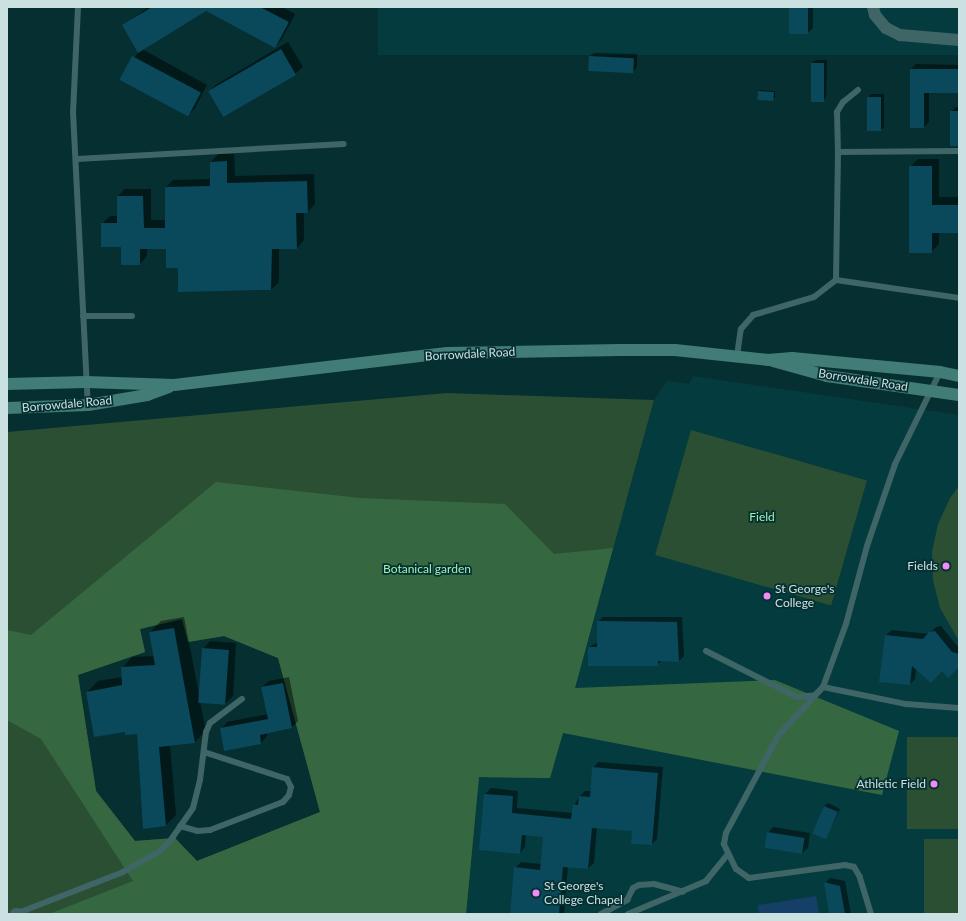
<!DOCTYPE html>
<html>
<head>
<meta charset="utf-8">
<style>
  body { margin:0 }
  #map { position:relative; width:966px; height:921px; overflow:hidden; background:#052f31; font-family:Lato,sans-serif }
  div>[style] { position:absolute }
  .built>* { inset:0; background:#043b3e; transform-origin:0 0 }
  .green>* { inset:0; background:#2a4f33; transform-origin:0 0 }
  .forest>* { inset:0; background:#356841 }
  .water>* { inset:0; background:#153f67 }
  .shadow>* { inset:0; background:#0007 }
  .building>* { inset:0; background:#0a485c; transform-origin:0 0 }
  .lane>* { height:6px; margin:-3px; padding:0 3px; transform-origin:3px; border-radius:3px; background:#3f6567 }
  .street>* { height:12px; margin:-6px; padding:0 6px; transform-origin:6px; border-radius:6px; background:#3f6567 }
  .secondary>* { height:12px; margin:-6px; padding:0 6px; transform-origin:6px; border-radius:6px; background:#417c76 }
  .dots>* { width:11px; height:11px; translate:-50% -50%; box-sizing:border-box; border:2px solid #052f31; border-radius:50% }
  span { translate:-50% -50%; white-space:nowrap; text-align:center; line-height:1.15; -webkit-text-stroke:3.5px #052f31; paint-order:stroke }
  .street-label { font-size:12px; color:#cbe0e1 }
  .park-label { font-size:12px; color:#a2f0b2 }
  .poi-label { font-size:12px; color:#cbe0e1 }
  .right { translate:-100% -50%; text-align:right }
  .left { translate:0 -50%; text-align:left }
  .frame { position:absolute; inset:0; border:8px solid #cbe0e1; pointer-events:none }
</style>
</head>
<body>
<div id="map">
  <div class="built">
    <i style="left:378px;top:7px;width:581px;height:48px"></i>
    <i style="clip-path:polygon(693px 376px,959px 415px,959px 914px,466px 914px,479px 777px,627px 500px,654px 400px,667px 381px,689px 384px)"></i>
  </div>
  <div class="green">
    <i style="clip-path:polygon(evenodd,447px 393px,654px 400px,550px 778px,479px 777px,466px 914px,7px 914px,7px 432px,447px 393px,182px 619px,188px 642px,224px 636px,278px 658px,320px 812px,197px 861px,175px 838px,135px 841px,96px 791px,78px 675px,145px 652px,140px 629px,182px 619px)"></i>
    <i style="left:691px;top:430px;width:183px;height:130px;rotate:16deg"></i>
    <i style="clip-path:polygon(959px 486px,959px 641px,940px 608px,933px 580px,932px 552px,938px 524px,950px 498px)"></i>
    <i style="left:959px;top:737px;width:92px;height:52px;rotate:90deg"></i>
    <i style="left:959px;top:839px;width:75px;height:35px;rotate:90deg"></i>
  </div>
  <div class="forest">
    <i style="clip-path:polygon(evenodd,216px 482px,360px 498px,505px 504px,554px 554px,613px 548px,575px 688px,775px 680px,899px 731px,882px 795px,563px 733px,550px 778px,479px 777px,466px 914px,49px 914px,133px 881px,41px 739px,7px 720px,7px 630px,31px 635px,216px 482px,182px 619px,188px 642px,224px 636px,278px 658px,320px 812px,197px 861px,175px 838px,135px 841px,96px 791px,78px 675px,145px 652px,140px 629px,182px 619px)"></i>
  </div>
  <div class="water">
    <i style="clip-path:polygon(816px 896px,819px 914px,759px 914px,758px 905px)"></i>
  </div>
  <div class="shadow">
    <i style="clip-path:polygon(148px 7px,208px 7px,142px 49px,207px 85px,195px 108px,188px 116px,121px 79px,139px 51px,123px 26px)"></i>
    <i style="clip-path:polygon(212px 7px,282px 7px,295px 14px,282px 39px,275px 47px)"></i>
    <i style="clip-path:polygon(790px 7px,813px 7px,813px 28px,808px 33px)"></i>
    <i style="clip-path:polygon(288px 42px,303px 67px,295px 74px,209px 91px,217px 84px)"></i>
    <i style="clip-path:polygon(594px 53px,637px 54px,637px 67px,634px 71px,590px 56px)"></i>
    <i style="clip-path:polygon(816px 60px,827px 60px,826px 97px,823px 101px,812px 63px)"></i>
    <i style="clip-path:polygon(916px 64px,959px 65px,959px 92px,929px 92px,929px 122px,924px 127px,911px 69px)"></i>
    <i style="clip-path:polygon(760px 90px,775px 91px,775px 98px,759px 91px)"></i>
    <i style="clip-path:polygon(872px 94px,884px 94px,884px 127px,880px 130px,868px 97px)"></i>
    <i style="clip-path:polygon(956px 107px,959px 107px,959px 131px,951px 112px)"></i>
    <i style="clip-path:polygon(218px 154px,234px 154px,235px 176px,314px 174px,315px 204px,308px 212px,304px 212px,304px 240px,297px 248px,279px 248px,279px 282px,271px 290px,179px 291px,179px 267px,167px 248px,147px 248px,147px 256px,140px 264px,102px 224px,110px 216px,118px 216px,118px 196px,125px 189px,151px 189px,151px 220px,166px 220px,166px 187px,173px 180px,211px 179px,211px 162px)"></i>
    <i style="clip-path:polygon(918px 159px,939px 159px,939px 197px,959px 197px,959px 232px,939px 232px,939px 244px,931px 252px,910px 167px)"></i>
    <i style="clip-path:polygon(184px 617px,200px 699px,203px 649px,210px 641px,236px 643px,233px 696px,225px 704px,200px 702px,206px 731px,195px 742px,170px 745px,176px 815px,166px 825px,138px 733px,126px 731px,87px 692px,98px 681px,122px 677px,122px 668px,132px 657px,155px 656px,150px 632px,161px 621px)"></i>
    <i style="clip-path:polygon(603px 617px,682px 617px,684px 656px,679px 661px,661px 661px,657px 665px,589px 665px,589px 647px,598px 642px,598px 622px)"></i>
    <i style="clip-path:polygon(941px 626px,959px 648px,959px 665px,942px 670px,916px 669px,915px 679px,910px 684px,886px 635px,892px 630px,929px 634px,936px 627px)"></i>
    <i style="clip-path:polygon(289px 677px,298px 721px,292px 727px,267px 733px,267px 736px,261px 743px,221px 729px,227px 722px,268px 714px,262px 687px,269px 681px)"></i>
    <i style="clip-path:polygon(598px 762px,663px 767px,657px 839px,652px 844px,633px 830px,597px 827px,594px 863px,588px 868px,568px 866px,564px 914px,511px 914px,515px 868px,521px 862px,541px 864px,544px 836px,526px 834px,525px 847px,520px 853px,480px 849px,485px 794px,491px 788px,518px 791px,517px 808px,573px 813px,574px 805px,580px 796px,585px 791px,591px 791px,593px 768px)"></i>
    <i style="clip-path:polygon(828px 803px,840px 809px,825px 839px,824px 806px)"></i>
    <i style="clip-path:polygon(773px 827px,810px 833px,808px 848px,802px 853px,768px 833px)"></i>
    <i style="clip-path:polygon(830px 878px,845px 881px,851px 914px,830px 914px,825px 883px)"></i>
  </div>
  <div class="building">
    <i style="clip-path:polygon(152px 7px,260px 7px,289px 22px,275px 48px,206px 11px,138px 53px,122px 25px)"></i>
    <i style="left:789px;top:7px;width:19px;height:27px"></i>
    <i style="left:281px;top:49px;width:30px;height:84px;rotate:60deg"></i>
    <i style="left:132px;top:56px;width:78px;height:27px;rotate:28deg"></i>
    <i style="left:589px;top:56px;width:45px;height:15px;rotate:3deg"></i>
    <i style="left:811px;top:63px;width:13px;height:39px"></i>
    <i style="clip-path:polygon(910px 69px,959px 69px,959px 93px,924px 93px,924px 128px,910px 128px)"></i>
    <i style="left:758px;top:91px;width:16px;height:9px;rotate:4deg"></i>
    <i style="left:867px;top:97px;width:14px;height:34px"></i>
    <i style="left:950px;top:111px;width:9px;height:35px"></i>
    <i style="clip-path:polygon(227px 161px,227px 183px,307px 181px,308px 213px,296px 213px,297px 249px,272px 249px,271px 290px,178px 292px,178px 268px,166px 268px,166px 249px,140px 249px,140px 265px,121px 265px,121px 247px,101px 247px,101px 223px,117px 223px,117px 196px,143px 196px,144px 228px,165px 228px,165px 187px,210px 186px,210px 162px)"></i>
    <i style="clip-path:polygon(909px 166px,932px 166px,932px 205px,959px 205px,959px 233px,932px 233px,932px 253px,909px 253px)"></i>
    <i style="clip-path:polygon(597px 621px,677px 622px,679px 662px,658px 661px,658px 666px,588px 666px,588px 647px,597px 647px)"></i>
    <i style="clip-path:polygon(174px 628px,195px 743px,159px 747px,166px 826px,143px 829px,137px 734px,125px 735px,125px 732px,94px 737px,86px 692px,122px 685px,121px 667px,155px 665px,149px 632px)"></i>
    <i style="clip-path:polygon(935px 631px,952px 652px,959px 654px,959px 667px,948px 678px,942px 671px,931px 683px,912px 666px,910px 685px,879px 682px,885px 635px,923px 639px,929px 632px)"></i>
    <i style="left:202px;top:648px;width:27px;height:55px;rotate:4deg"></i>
    <i style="clip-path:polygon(283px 683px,292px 728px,260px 735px,261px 744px,224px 751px,220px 728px,268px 719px,261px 687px)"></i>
    <i style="clip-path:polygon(592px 767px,658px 773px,652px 845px,631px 844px,632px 831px,592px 828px,588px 869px,563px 867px,559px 914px,510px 914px,514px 867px,540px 870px,543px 837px,522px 835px,520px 854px,479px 850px,484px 794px,513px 796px,512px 813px,571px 819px,573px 804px,578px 805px,579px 796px,590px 797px)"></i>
    <i style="left:824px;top:806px;width:15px;height:30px;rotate:23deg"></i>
    <i style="left:767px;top:832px;width:38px;height:16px;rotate:9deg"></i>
    <i style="clip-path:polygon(824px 882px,840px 886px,845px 914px,829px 914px)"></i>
  </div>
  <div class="lane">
    <i style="left:78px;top:7px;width:105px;rotate:92.7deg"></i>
    <i style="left:73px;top:112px;width:293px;rotate:87.1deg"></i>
    <i style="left:858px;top:90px;width:19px;rotate:141deg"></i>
    <i style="left:843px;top:102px;width:12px;rotate:121deg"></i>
    <i style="left:837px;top:112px;width:40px;rotate:88.6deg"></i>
    <i style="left:838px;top:152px;width:121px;rotate:-0.5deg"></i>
    <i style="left:77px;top:159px;width:267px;rotate:-3.2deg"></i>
    <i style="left:836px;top:280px;width:124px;rotate:8.3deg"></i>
    <i style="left:83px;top:316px;width:49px"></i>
    <i style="left:737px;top:356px;width:27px;rotate:-82deg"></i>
    <i style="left:741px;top:329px;width:18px;rotate:-49deg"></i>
    <i style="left:753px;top:315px;width:64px;rotate:-16.4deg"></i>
    <i style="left:814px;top:297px;width:28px;rotate:-38deg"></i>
    <i style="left:836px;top:280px;width:128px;rotate:-89.1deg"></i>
    <i style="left:706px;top:651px;width:102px;rotate:26.8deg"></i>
    <i style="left:797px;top:697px;width:18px;rotate:-6deg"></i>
    <i style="left:815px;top:695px;width:11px;rotate:-45deg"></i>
    <i style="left:823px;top:687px;width:85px;rotate:11.6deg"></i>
    <i style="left:906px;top:704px;width:53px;rotate:4.3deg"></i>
    <i style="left:180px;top:826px;width:18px;rotate:16deg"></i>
    <i style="left:197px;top:831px;width:13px;rotate:-4deg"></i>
    <i style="left:210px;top:830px;width:78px;rotate:-21deg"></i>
    <i style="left:283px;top:802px;width:9px;rotate:-49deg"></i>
    <i style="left:289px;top:795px;width:8px;rotate:-76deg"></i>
    <i style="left:291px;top:787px;width:9px;rotate:-117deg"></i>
    <i style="left:287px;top:779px;width:87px;rotate:-162deg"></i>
    <i style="left:18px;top:913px;width:113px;rotate:-21.3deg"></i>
    <i style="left:123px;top:872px;width:43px;rotate:-29.6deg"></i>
    <i style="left:160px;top:851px;width:14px;rotate:-45deg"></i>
    <i style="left:170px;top:841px;width:40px;rotate:-55.1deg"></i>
    <i style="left:193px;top:808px;width:29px;rotate:-76deg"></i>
    <i style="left:200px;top:780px;width:48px;rotate:-82.9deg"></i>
    <i style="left:206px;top:732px;width:10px;rotate:-66deg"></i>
    <i style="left:210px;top:723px;width:40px;rotate:-37deg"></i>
    <i style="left:601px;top:914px;width:30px;rotate:-28deg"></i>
    <i style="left:627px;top:900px;width:13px;rotate:-63deg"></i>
    <i style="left:633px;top:888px;width:7px;rotate:-27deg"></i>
    <i style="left:639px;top:885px;width:15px;rotate:-4deg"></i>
    <i style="left:654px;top:884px;width:30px;rotate:15deg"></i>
    <i style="left:628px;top:914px;width:85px;rotate:-22.9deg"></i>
    <i style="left:706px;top:881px;width:35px;rotate:-51deg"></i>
    <i style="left:871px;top:914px;width:39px;rotate:-107deg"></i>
    <i style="left:860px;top:877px;width:12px;rotate:-121deg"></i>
    <i style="left:854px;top:867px;width:9px;rotate:-167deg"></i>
    <i style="left:845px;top:865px;width:97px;rotate:172.3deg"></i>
    <i style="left:749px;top:878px;width:16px;rotate:-145deg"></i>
    <i style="left:736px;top:869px;width:28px;rotate:-116deg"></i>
    <i style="left:724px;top:844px;width:11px;rotate:-80deg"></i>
    <i style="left:726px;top:833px;width:110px;rotate:-61.8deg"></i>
    <i style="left:778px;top:736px;width:67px;rotate:-47.4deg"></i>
    <i style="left:823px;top:687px;width:67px;rotate:-69.9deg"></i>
    <i style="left:846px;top:624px;width:81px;rotate:-74.9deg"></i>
    <i style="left:867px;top:546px;width:87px;rotate:-71.1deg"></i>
    <i style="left:895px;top:464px;width:102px;rotate:-63.9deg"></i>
  </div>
  <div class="street">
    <i style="left:873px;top:7px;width:8px;rotate:76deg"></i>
    <i style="left:875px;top:15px;width:17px;rotate:50deg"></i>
    <i style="left:886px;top:28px;width:16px;rotate:27deg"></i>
    <i style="left:900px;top:35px;width:59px;rotate:4.8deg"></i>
    <i style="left:16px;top:914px;width:2px"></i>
  </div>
  <div class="secondary">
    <i style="left:773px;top:361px;width:56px;rotate:15.5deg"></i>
    <i style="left:827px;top:376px;width:133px;rotate:8.2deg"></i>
    <i style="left:7px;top:384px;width:79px;rotate:-1.5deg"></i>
    <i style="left:86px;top:382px;width:88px;rotate:2deg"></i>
    <i style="left:174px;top:385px;width:275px;rotate:-6.7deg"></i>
    <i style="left:447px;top:353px;width:173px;rotate:-1deg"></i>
    <i style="left:620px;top:350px;width:55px"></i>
    <i style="left:675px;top:350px;width:94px;rotate:6.1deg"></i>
    <i style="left:768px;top:360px;width:24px;rotate:-5deg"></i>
    <i style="left:792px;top:358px;width:149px;rotate:5.4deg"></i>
    <i style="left:940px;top:372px;width:19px;rotate:12deg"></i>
    <i style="left:7px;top:408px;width:81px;rotate:-2.1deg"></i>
    <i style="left:88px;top:405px;width:60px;rotate:-9.6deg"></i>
    <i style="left:147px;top:395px;width:23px;rotate:-20deg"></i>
  </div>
  <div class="dots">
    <i style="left:946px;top:566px;background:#f18af4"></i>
    <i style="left:767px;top:596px;background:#f18af4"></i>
    <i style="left:934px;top:784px;background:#f18af4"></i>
    <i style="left:536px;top:893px;background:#f18af4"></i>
  </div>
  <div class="street-label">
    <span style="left:470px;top:354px;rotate:-3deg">Borrowdale Road</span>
    <span style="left:863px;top:380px;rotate:9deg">Borrowdale Road</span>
    <span style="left:67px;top:404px;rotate:-5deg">Borrowdale Road</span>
  </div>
  <div class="park-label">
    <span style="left:762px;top:517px">Field</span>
    <span style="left:427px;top:569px">Botanical garden</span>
  </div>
  <div class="poi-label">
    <span class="right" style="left:938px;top:566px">Fields</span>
    <span class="left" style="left:775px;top:596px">St George's<br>College</span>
    <span class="right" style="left:926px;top:784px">Athletic Field</span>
    <span class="left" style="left:544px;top:893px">St George's<br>College Chapel</span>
  </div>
  <div class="frame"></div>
</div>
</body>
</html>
